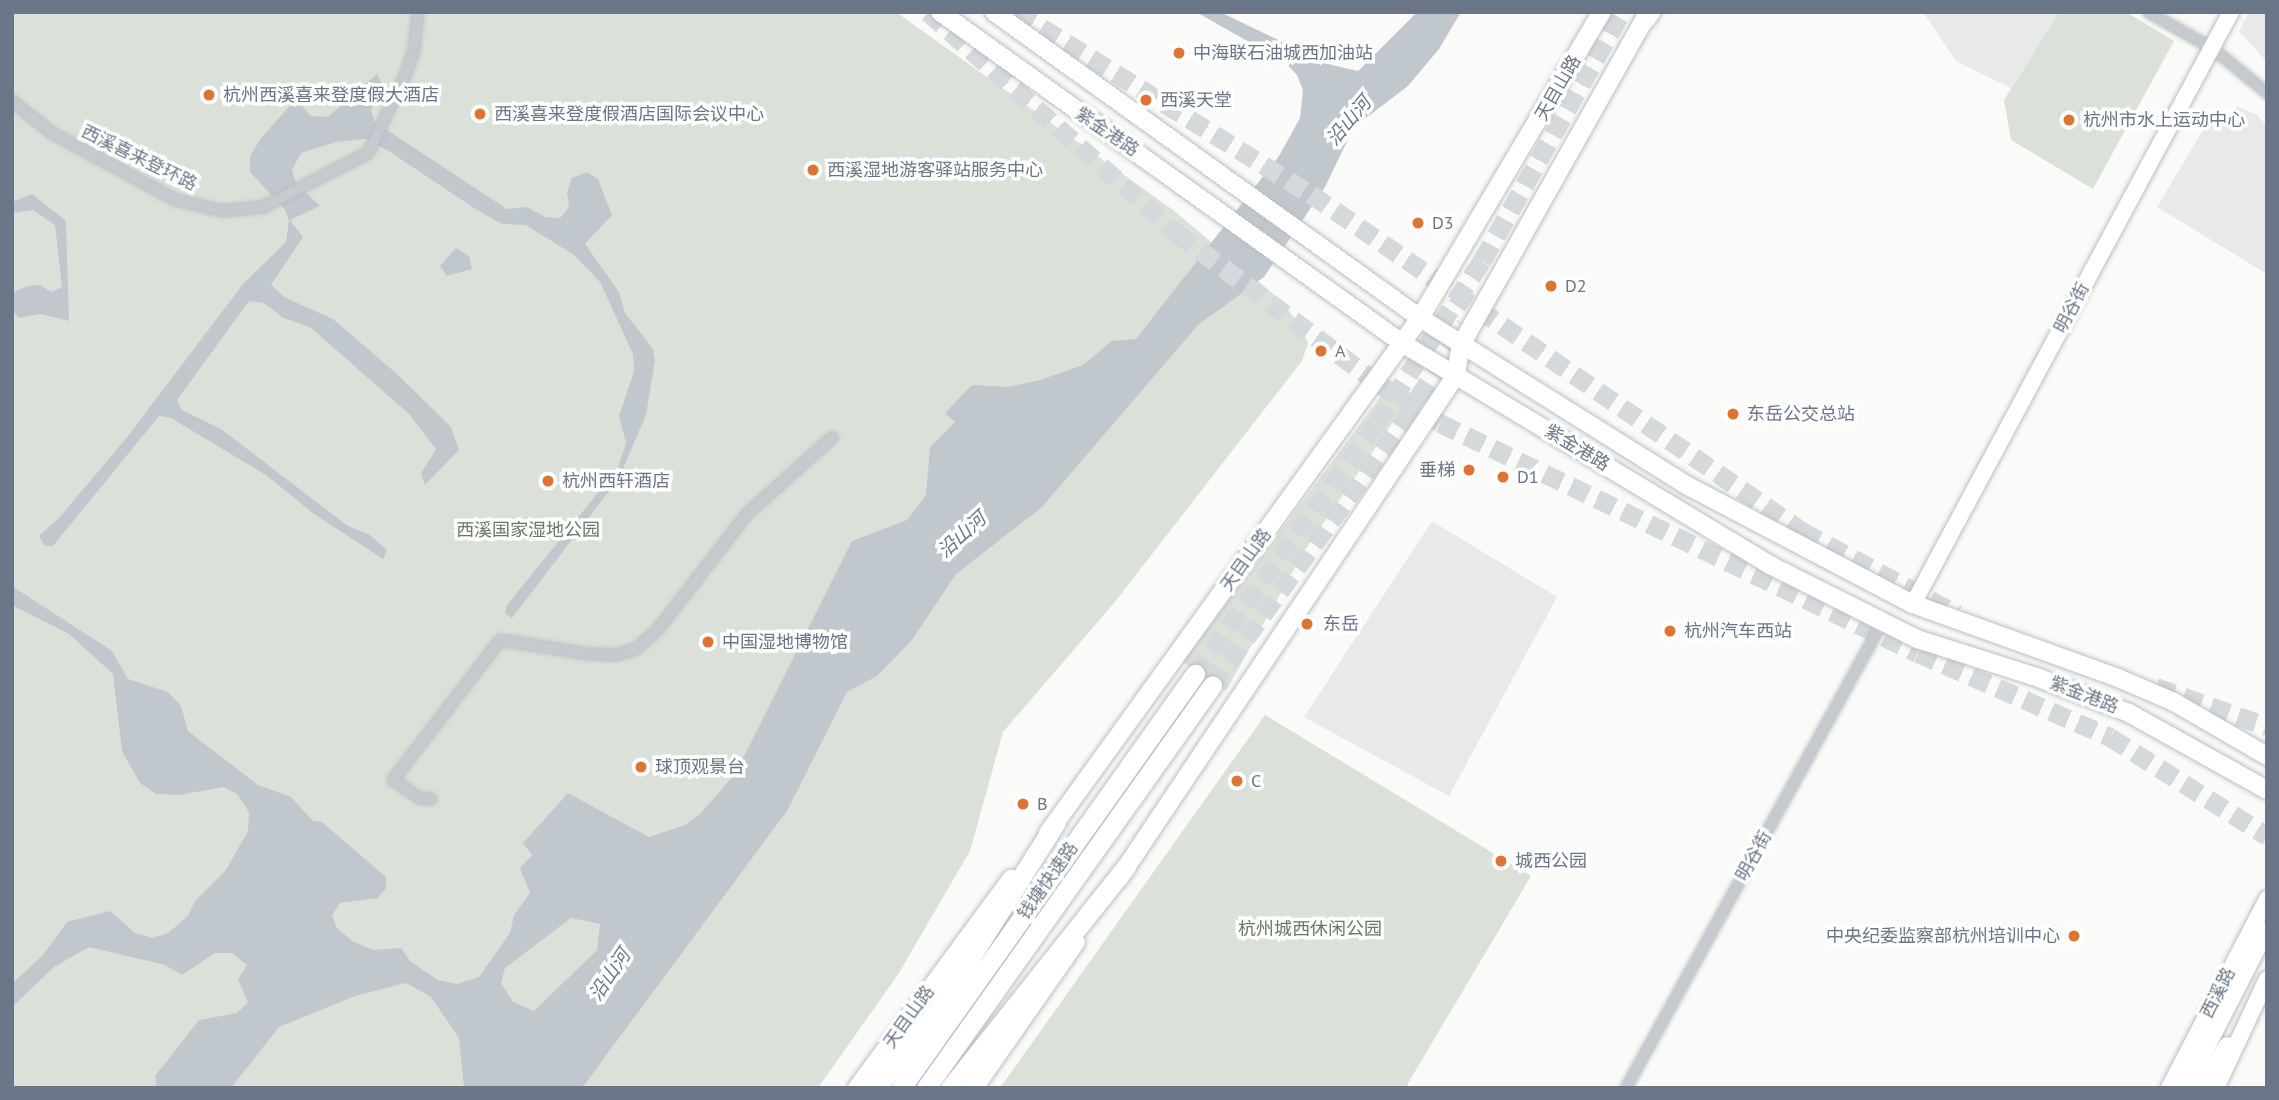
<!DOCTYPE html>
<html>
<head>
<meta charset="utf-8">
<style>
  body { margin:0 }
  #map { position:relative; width:2279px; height:1100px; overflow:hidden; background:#fafaf8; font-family:"PT Sans","Noto Sans SC",sans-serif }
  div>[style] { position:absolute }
  .built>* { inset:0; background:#e8e9e9 }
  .green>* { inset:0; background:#dbe1d9 }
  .water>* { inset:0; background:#c0c8ce }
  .highway-tunnel>* { height:19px; margin-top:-9.5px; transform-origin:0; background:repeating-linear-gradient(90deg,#d6d9dc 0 19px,transparent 0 29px) }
  .roads { filter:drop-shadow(0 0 2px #babec4) drop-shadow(0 0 2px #babec4) }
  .street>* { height:10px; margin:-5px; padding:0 5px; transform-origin:5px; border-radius:5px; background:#c6c9cd }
  .secondary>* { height:16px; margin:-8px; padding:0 8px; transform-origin:8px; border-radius:8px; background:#fff }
  .primary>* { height:18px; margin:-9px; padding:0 9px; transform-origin:9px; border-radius:9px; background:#fff }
  .highway>* { height:19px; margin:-9.5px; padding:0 9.5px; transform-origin:9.5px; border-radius:9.5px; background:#fff }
  .dots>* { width:19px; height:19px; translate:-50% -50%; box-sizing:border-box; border:4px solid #fff; border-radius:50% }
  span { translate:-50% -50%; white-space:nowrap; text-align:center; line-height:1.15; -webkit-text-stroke:7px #fff; paint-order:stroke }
  .poi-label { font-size:18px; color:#6a7688 }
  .left { translate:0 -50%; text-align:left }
  .right { translate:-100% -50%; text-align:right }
  .street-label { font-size:18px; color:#6a7688 }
  .park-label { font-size:18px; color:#667a65 }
  .water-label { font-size:19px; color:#667783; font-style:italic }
  .frame { position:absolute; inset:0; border:14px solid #6a7688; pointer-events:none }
</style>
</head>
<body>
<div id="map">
  <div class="built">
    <i style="clip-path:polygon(1923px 12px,2059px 12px,2011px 88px,1956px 61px)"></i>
    <i style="clip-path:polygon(2249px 12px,2267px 12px,2267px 62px,2239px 31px)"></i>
    <i style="clip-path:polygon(2238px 107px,2256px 114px,2267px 126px,2267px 274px,2157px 207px,2206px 125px)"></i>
    <i style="clip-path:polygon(1432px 521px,1557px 597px,1449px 796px,1304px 717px)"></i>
  </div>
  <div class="green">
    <i style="clip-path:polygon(12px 12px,896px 12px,1173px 210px,1276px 296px,1298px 322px,1308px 343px,1302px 361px,1114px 603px,1003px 732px,970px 851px,899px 973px,818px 1088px,12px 1088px)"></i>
    <i style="clip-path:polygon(2059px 12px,2126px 12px,2174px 41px,2093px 189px,2011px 140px,2004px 100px)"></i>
    <i style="clip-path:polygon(1390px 384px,1411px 396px,1303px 553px,1226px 691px,1183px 662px)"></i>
    <i style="clip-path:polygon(1265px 715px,1531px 876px,1407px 1085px,1411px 1088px,1000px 1088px)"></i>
  </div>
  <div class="water">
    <i style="clip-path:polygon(evenodd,1196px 12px,1220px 12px,1328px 64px,1358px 71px,1417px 12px,1461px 12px,1439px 49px,1408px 86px,1354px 127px,1325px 187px,1264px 277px,1198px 325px,1042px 507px,956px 574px,912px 640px,877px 676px,847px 692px,787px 811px,582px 1088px,464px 1088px,459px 1038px,431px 997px,406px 983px,355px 996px,279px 1027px,231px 1088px,157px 1088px,155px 1076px,199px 1020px,237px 1013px,248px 1002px,238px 980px,247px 965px,232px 953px,215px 953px,182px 975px,165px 965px,89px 947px,54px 967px,12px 1007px,12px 984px,44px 954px,67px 922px,110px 911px,135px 933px,153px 938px,168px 933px,188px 916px,195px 901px,226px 870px,248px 831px,249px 812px,237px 794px,223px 787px,180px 795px,156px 794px,140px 783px,122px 751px,113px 674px,69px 634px,12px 605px,12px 586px,112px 651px,128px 679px,168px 692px,181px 706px,188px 731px,258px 785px,291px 797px,313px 821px,322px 822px,386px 877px,386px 888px,378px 898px,340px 903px,332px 915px,337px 928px,352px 941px,373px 950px,401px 948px,411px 962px,438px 980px,457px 984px,479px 977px,510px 933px,514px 915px,530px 893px,520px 868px,532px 855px,523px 843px,568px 793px,649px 837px,685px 825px,700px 814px,735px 774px,852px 541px,907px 520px,926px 495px,930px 447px,955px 422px,945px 413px,972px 385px,1007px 387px,1040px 380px,1083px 365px,1112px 341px,1136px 339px,1279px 156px,1300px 118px,1303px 90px,1297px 75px,1286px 63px,1196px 12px,571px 918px,600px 924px,597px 950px,534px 1011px,513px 1002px,501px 983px,505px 968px,571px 918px)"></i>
    <i style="clip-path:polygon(377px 74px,381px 82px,371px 111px,375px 122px,507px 209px,527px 207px,545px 217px,560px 218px,569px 207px,567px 192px,572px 178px,587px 172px,598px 179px,612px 215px,585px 244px,619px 292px,625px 313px,653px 349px,655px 360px,646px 415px,619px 478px,512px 618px,505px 613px,507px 605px,618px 468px,626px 443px,619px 416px,634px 371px,633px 354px,600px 282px,574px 255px,526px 225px,502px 224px,477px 210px,387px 150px,365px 139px,336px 142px,301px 153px,292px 170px,296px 183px,320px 206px,290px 220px,303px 237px,271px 285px,284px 297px,333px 319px,397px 374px,451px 427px,459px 450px,425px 485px,421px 473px,436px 449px,409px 414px,310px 327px,283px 318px,264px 303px,249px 301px,177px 400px,182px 410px,221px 429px,348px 526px,370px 535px,387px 550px,383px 559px,314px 514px,266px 475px,171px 418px,159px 416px,53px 546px,45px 546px,39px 536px,59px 518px,128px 436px,243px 284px,286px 242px,289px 220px,285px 210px,250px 172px,250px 156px,261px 138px,296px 99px,311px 116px,328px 117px)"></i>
    <i style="clip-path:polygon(32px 194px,66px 221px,69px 321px,40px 314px,19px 318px,12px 310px,12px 293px,28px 286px,40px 285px,51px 292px,62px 287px,55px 225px,33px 210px,12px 213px,12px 202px)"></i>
    <i style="clip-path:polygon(456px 248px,469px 256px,472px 269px,447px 276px,440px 266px)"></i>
  </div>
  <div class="highway-tunnel">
    <i style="left:928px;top:12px;width:333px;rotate:41.6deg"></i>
    <i style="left:1177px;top:233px;width:252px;rotate:36.8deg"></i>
    <i style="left:1379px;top:384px;width:72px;rotate:32.6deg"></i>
    <i style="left:1440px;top:423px;width:530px;rotate:25.7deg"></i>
    <i style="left:1918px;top:653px;width:210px;rotate:23.6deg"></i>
    <i style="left:2110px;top:737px;width:186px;rotate:32.2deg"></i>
    <i style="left:1017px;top:12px;width:346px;rotate:31.8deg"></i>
    <i style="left:1311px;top:194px;width:596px;rotate:34.46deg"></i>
    <i style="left:1802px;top:531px;width:176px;rotate:28.2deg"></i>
    <i style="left:1195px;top:674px;width:310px;rotate:-54.1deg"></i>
    <i style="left:1377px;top:423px;width:193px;rotate:-57.1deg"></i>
    <i style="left:1482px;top:261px;width:286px;rotate:-60.7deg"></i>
    <i style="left:1212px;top:685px;width:324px;rotate:-54.1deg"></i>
    <i style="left:1402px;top:423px;width:117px;rotate:-57.3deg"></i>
    <i style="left:2156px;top:687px;width:118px;rotate:19.4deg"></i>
  </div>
  <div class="roads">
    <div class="street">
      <i style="left:2148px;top:12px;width:73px;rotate:29.4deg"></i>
      <i style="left:2212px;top:48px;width:71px;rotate:39.3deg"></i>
      <i style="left:12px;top:101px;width:51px;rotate:38.7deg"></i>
      <i style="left:52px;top:133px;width:141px;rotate:28.4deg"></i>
      <i style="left:176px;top:200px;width:48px;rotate:13.2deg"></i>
      <i style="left:223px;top:211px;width:40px;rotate:-5.7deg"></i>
      <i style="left:263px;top:207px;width:118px;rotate:-27.2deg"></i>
      <i style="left:368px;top:153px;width:82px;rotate:-64.1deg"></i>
      <i style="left:404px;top:79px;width:31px;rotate:-71deg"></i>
      <i style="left:414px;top:50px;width:38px;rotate:-84deg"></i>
      <i style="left:431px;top:799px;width:12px;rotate:-175deg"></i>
      <i style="left:419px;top:798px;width:32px;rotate:-145deg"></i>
      <i style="left:393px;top:780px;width:176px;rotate:-52.6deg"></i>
      <i style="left:500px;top:640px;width:89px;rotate:9deg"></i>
      <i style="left:588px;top:654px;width:28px;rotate:2deg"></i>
      <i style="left:616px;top:655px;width:21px;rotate:-17deg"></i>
      <i style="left:636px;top:649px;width:31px;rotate:-42deg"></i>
      <i style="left:659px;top:628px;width:145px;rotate:-52.3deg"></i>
      <i style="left:748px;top:513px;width:113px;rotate:-41.8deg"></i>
      <i style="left:1626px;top:1088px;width:531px;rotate:-61.17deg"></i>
    </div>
    <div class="secondary">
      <i style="left:1913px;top:604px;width:672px;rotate:-61.76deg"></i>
      <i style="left:2169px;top:1088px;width:213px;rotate:-62.6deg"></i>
      <i style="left:2186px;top:1088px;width:178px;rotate:-62.9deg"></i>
      <i style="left:2201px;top:1088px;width:50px;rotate:-58.8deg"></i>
      <i style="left:2216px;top:1088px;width:120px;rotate:-64.9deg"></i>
    </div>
    <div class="primary">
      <i style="left:940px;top:12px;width:568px;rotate:35.62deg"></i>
      <i style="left:1402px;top:343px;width:430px;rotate:31.1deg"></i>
      <i style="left:1770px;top:565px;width:165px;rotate:26.7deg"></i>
      <i style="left:1917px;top:639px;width:128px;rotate:17.7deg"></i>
      <i style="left:2039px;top:678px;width:97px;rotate:21.3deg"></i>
      <i style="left:2129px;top:713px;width:158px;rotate:29.2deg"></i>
      <i style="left:994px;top:12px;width:525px;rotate:35.69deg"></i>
      <i style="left:1420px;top:318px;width:314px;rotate:32.1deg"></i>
      <i style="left:1686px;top:485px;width:256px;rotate:27.7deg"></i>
      <i style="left:1913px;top:604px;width:218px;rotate:19.8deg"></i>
      <i style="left:2118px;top:678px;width:61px;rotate:23.2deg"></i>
      <i style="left:2174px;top:702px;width:108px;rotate:30.1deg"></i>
      <i style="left:1048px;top:833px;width:635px;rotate:-54.16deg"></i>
      <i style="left:1420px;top:318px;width:356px;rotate:-59.3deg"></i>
      <i style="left:1119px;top:878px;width:605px;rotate:-56.18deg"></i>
      <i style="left:1456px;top:375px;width:30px;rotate:-81deg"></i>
      <i style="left:1461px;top:345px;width:382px;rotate:-60.6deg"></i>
      <i style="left:857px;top:1088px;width:260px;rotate:-53.6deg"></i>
      <i style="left:974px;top:1088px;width:178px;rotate:-55.1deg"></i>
    </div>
    <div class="highway">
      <i style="left:1644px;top:20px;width:10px;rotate:-53deg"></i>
      <i style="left:877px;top:1088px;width:100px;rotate:-52.3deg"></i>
      <i style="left:938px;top:1009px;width:221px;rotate:-57.7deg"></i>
      <i style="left:901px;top:1088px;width:508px;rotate:-54.62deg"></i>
      <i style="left:926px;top:1088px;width:494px;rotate:-54.6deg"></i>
      <i style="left:950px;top:1088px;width:283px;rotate:-51.5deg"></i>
    </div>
  </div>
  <div class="dots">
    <i style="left:1179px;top:53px;background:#de7434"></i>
    <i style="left:209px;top:95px;background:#de7434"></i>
    <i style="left:1146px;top:100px;background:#de7434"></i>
    <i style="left:480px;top:114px;background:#de7434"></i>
    <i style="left:2069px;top:120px;background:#de7434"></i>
    <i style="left:813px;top:170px;background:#de7434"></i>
    <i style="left:1418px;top:223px;background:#de7434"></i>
    <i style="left:1551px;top:286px;background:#de7434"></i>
    <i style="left:1321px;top:351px;background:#de7434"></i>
    <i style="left:1733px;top:414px;background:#de7434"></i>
    <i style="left:1469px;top:470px;background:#de7434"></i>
    <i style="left:1503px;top:477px;background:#de7434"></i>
    <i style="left:548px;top:481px;background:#de7434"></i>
    <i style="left:1307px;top:624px;background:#de7434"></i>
    <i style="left:1670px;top:631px;background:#de7434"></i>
    <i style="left:708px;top:642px;background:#de7434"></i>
    <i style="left:641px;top:767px;background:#de7434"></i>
    <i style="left:1237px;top:781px;background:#de7434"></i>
    <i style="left:1023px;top:804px;background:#de7434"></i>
    <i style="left:1501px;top:861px;background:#de7434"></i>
    <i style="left:2074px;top:936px;background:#de7434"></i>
  </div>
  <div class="poi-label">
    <span class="left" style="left:1193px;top:53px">中海联石油城西加油站</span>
    <span class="left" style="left:223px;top:95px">杭州西溪喜来登度假大酒店</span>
    <span class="left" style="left:1160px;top:100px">西溪天堂</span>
    <span class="left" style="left:494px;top:114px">西溪喜来登度假酒店国际会议中心</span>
    <span class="left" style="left:2083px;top:120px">杭州市水上运动中心</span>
    <span class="left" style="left:827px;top:170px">西溪湿地游客驿站服务中心</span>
    <span class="left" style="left:1432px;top:223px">D3</span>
    <span class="left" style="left:1565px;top:286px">D2</span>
    <span class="left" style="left:1335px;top:351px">A</span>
    <span class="left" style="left:1747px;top:414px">东岳公交总站</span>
    <span class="right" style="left:1455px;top:470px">垂梯</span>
    <span class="left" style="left:1517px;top:477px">D1</span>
    <span class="left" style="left:562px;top:481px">杭州西轩酒店</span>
    <span class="left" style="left:1323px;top:624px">东岳</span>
    <span class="left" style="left:1684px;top:631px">杭州汽车西站</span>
    <span class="left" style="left:722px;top:642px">中国湿地博物馆</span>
    <span class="left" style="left:655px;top:767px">球顶观景台</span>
    <span class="left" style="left:1251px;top:781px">C</span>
    <span class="left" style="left:1037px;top:804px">B</span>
    <span class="left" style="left:1515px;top:861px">城西公园</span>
    <span class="right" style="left:2060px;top:936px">中央纪委监察部杭州培训中心</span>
  </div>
  <div class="street-label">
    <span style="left:1558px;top:88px;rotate:-60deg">天目山路</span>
    <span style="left:1107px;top:132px;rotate:34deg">紫金港路</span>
    <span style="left:139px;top:158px;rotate:26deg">西溪喜来登环路</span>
    <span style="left:2072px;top:308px;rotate:-62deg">明谷街</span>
    <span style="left:1577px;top:448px;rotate:31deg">紫金港路</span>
    <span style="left:1246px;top:560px;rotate:-54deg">天目山路</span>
    <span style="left:2084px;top:695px;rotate:21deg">紫金港路</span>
    <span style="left:1754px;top:856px;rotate:-61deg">明谷街</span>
    <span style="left:1048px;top:881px;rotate:-55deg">钱塘快速路</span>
    <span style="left:2218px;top:993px;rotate:-63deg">西溪路</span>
    <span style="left:909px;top:1017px;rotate:-54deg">天目山路</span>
  </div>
  <div class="park-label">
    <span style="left:528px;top:530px">西溪国家湿地公园</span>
    <span style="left:1310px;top:929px">杭州城西休闲公园</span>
  </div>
  <div class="water-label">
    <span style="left:1349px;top:121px;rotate:-50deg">沿山河</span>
    <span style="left:962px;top:535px;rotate:-42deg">沿山河</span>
    <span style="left:610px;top:975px;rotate:-56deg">沿山河</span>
  </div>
  <div class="frame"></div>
</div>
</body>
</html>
